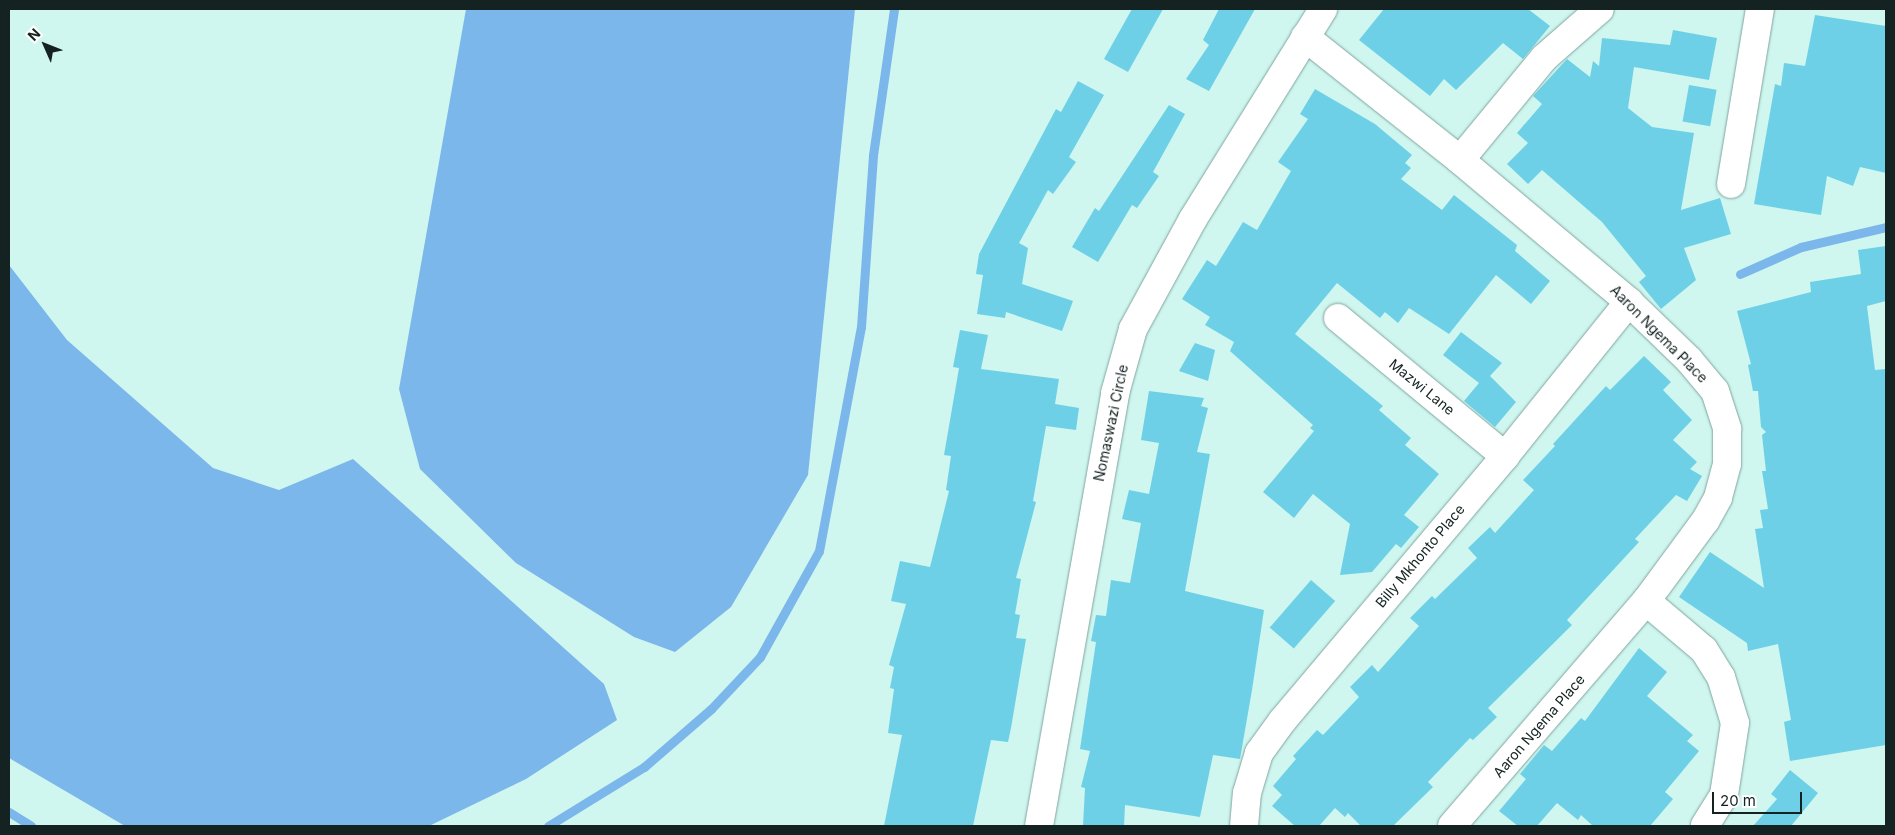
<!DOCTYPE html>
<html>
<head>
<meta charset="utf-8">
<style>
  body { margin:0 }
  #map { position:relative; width:1895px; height:835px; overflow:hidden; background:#cff6ef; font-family:Inter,sans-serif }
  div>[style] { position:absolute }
  .water>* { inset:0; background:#7cb7eb }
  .stream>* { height:9px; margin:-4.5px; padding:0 4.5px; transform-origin:4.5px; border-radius:4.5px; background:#7cb7eb }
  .building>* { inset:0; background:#6ed0e7; transform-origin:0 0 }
  .roads { filter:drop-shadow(0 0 1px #7fa49e) drop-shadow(0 0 1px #7fa49e) }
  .minor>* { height:28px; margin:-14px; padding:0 14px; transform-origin:14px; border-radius:14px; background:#fff }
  span { translate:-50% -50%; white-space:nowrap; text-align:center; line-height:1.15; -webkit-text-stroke:4px #fff; paint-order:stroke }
  .street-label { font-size:14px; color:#142321 }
  .frame { position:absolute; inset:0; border:10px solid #142321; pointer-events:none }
  .north { position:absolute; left:20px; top:20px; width:50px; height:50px; -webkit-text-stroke:4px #fff; paint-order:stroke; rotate:314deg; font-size:14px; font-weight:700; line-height:20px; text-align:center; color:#142321 }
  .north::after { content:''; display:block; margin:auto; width:18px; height:22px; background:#142321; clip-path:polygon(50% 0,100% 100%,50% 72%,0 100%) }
  .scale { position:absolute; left:1712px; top:792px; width:90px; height:22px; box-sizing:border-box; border:2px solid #142321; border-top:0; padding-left:6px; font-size:15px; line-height:18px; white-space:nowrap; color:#142321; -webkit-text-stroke:4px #fff; paint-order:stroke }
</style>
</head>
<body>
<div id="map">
  <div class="water">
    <i style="clip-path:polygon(466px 9px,855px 9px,808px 475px,731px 607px,675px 652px,634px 637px,516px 563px,420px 469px,399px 389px)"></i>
    <i style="clip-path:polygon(9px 265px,67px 340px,213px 468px,279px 490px,353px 459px,604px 684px,617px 720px,526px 779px,429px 826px,125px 826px,9px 758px)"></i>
  </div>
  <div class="stream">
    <i style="left:1740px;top:274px;width:67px;rotate:-23.9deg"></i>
    <i style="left:1801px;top:247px;width:87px;rotate:-13.2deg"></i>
    <i style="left:9px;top:812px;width:26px;rotate:32deg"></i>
    <i style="left:548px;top:826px;width:113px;rotate:-31.6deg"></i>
    <i style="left:644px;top:767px;width:89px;rotate:-40.9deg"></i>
    <i style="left:711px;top:709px;width:71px;rotate:-46.7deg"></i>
    <i style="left:760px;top:657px;width:121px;rotate:-60.9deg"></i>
    <i style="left:819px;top:551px;width:228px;rotate:-79.4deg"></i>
    <i style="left:861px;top:327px;width:172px;rotate:-86deg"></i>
    <i style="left:873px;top:155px;width:148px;rotate:-81.8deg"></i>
  </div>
  <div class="building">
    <i style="clip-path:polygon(1132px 9px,1163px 9px,1128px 72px,1104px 59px)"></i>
    <i style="clip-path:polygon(1219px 9px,1255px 9px,1209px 91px,1186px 79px,1209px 45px,1203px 40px)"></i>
    <i style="clip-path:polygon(1384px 9px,1528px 9px,1550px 26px,1523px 59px,1503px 43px,1456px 90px,1444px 79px,1430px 96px,1359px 40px)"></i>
    <i style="clip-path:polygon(1815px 15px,1886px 26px,1886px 173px,1860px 167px,1853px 186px,1827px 176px,1821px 215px,1754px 204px,1775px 84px,1781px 86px,1784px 63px,1805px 66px)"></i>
    <i style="clip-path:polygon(1673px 30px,1717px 38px,1709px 80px,1634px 67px,1628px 108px,1652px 127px,1694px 133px,1681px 210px,1720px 198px,1731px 234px,1684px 248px,1696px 280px,1661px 309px,1639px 282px,1646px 276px,1602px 222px,1542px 170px,1528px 184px,1507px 164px,1528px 143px,1517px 133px,1542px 104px,1533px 96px,1567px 59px,1590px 77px,1593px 61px,1599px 66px,1602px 38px,1670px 45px)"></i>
    <i style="clip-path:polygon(1078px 81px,1104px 95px,1069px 157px,1076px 162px,1053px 194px,1048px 190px,1019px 243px,1028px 248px,1022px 284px,1073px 301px,1062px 331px,1006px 312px,1005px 318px,977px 314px,983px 275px,976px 274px,979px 254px,1056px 109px,1061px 112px)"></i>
    <i style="left:1689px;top:85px;width:28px;height:37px;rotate:10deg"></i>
    <i style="clip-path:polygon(1315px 89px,1375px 124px,1412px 155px,1405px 163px,1411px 168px,1401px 179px,1442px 210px,1454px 195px,1517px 245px,1515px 251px,1550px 281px,1531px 304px,1496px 275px,1449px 334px,1409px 308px,1398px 323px,1385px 312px,1380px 318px,1337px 283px,1295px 334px,1383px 406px,1379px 410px,1411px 438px,1405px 445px,1439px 474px,1404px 515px,1419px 527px,1401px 548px,1396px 544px,1372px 572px,1340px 575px,1350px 524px,1313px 494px,1294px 518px,1263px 492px,1314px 431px,1310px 428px,1313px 425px,1230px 351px,1234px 342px,1205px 325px,1210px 317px,1182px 299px,1207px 260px,1216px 266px,1243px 222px,1257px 230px,1291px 171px,1278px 162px,1308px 119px,1300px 114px)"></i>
    <i style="clip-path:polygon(1169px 105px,1185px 114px,1153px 172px,1159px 176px,1137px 208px,1132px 205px,1098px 262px,1072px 247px,1095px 208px,1099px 211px)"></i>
    <i style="clip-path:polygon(1886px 246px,1886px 301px,1867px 306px,1875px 370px,1886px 369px,1886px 745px,1790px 761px,1784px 722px,1791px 720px,1778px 644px,1748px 651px,1747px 643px,1679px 597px,1710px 552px,1764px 588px,1755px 529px,1763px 528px,1760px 510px,1768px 509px,1762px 471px,1766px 471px,1762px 435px,1766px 432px,1761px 427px,1758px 391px,1753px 391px,1748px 365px,1751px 364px,1737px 311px,1811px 292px,1810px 282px,1861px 274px,1858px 250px)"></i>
    <i style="clip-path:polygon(960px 330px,988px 335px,981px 369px,1059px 379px,1055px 404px,1079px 408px,1076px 430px,1046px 426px,1033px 501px,1036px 502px,1016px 578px,1021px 579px,1015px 614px,1020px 615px,1016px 638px,1026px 639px,1011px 728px,1008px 742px,991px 740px,973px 826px,884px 826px,902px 735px,888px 733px,894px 689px,890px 688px,894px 667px,889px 665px,906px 604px,891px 601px,900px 561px,930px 567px,949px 491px,946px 490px,951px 456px,944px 455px,959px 368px,953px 367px)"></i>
    <i style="clip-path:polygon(1461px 332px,1502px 363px,1490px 376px,1516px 402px,1495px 427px,1464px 401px,1479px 383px,1443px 355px)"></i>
    <i style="clip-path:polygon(1195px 343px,1215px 350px,1208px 381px,1179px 371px)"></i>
    <i style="clip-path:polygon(1644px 356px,1671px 382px,1663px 390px,1692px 420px,1673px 440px,1697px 462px,1690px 469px,1702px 476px,1687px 501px,1676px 495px,1635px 539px,1639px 542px,1567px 620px,1572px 625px,1488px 708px,1497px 717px,1473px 740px,1470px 738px,1428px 782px,1433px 787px,1393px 826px,1361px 826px,1348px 813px,1345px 817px,1335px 808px,1319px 826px,1295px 826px,1272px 806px,1282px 795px,1273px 786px,1296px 759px,1293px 756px,1317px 730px,1323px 735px,1359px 697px,1350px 687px,1372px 665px,1378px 672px,1419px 626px,1410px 618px,1432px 596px,1435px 599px,1477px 558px,1468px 548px,1490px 527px,1495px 533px,1534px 490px,1523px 480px,1555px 446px,1553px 444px,1606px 386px,1610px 390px)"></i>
    <i style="clip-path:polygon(1149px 391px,1204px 398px,1201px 406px,1208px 408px,1197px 452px,1210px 454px,1185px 591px,1264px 610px,1252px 690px,1240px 759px,1213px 755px,1200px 817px,1125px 805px,1124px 826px,1083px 826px,1085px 788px,1081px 787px,1090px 751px,1080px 749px,1096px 642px,1091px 641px,1096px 615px,1106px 616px,1111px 580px,1130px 583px,1141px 523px,1122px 519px,1129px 490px,1149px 494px,1159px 443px,1141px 440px)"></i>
    <i style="left:1311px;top:580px;width:32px;height:63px;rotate:41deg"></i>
    <i style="clip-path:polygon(1639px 648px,1667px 672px,1647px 696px,1693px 735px,1687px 741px,1699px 751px,1665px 792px,1673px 799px,1650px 826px,1593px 826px,1581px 815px,1578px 820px,1557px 803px,1537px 826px,1518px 826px,1499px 811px,1526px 779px,1520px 774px,1544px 745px,1552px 751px,1581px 718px,1585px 721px)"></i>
    <i style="clip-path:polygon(1790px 770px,1818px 793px,1791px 826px,1753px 826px,1777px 799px,1771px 794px)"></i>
  </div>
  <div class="roads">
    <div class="minor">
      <i style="left:1305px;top:37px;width:198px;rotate:38.4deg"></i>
      <i style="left:1460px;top:160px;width:221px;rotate:40deg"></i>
      <i style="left:1629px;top:302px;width:83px;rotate:44deg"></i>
      <i style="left:1689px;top:360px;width:40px;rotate:50deg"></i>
      <i style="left:1715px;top:391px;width:40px;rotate:72deg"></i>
      <i style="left:1727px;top:429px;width:35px;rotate:90deg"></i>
      <i style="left:1727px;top:464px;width:35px;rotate:105deg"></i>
      <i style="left:1718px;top:498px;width:26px;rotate:119deg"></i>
      <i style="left:1705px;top:521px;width:99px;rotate:126.4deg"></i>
      <i style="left:1646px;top:601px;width:297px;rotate:130.8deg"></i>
      <i style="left:1460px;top:160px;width:132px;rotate:-50.5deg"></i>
      <i style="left:1544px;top:58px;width:74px;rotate:-41.2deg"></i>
      <i style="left:1731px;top:184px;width:177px;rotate:-80.6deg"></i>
      <i style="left:1338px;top:318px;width:217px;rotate:39.6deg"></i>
      <i style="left:1646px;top:601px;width:76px;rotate:40.2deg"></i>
      <i style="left:1704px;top:650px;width:32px;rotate:58deg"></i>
      <i style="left:1721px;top:677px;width:48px;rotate:73.1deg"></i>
      <i style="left:1735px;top:723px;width:73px;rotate:98.7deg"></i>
      <i style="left:1724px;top:795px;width:36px;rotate:122deg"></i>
      <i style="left:1039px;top:826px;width:440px;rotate:-80deg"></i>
      <i style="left:1115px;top:393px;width:66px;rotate:-74.3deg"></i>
      <i style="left:1133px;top:329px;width:125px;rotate:-61.4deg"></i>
      <i style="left:1193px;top:219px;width:247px;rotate:-58.2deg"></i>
      <i style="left:1244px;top:826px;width:33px;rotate:-85deg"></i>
      <i style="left:1247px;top:793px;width:42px;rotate:-73.3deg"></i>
      <i style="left:1259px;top:753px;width:41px;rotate:-54deg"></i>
      <i style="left:1283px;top:720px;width:345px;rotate:-49.9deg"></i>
      <i style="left:1505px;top:456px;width:198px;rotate:-51.2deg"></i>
    </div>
  </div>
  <div class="street-label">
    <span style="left:1659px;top:334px;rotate:45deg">Aaron Ngema Place</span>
    <span style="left:1422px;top:387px;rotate:39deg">Mazwi Lane</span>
    <span style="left:1111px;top:423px;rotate:-78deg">Nomaswazi Circle</span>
    <span style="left:1420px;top:556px;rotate:-50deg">Billy Mkhonto Place</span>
    <span style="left:1539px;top:726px;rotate:-49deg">Aaron Ngema Place</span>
  </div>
  <div class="frame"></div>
  <div class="north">N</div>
  <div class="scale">20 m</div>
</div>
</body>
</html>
